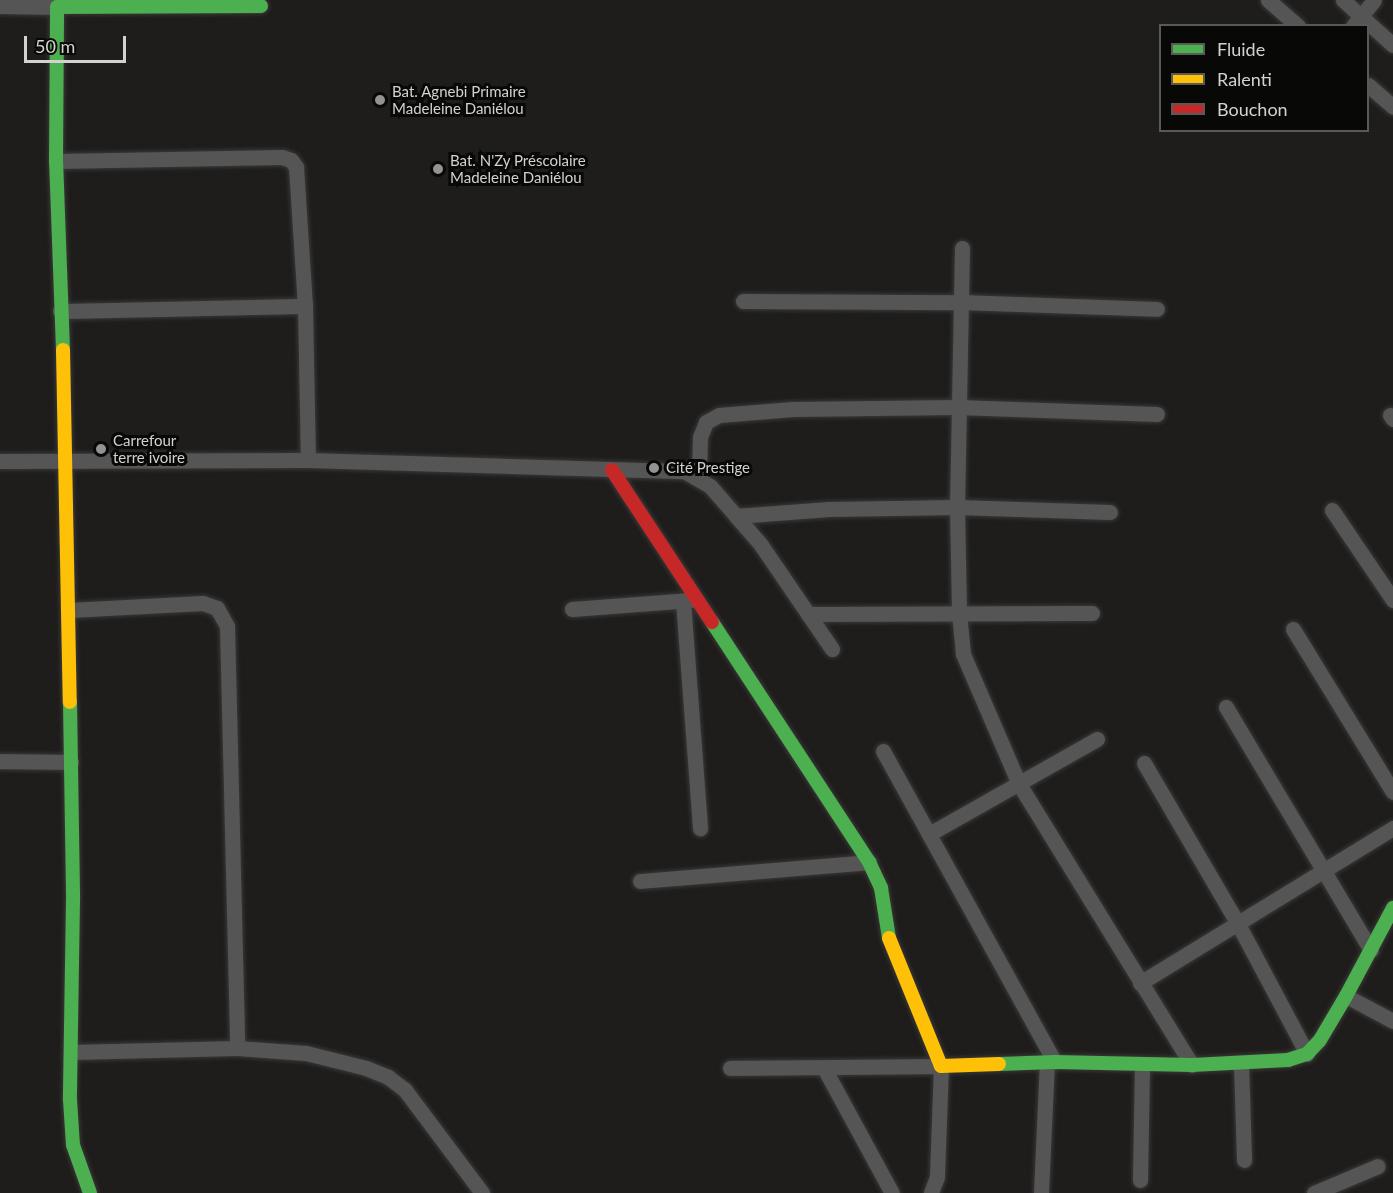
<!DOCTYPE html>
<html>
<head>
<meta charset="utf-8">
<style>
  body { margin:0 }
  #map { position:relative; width:1393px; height:1193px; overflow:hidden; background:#1e1d1c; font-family:Lato,sans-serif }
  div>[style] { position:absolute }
  .roads { filter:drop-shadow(0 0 2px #393837) drop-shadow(0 0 2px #393837) }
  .street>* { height:15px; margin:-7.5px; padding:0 7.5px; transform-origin:7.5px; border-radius:7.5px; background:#565555 }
  .fast>* { height:14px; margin:-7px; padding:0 7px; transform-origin:7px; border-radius:7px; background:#4caf50 }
  .slow>* { height:14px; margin:-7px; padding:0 7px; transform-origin:7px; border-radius:7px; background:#ffc107 }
  .jam>* { height:14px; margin:-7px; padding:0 7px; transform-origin:7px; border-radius:7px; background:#c62828 }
  .dots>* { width:16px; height:16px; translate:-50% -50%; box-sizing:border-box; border:3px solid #080807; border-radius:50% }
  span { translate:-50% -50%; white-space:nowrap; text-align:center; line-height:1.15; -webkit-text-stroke:6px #080807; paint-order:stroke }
  .poi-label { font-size:15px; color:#d3d2d1 }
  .left { translate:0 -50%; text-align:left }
  .legend { position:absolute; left:1159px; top:24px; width:210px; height:108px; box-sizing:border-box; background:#080807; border:2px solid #595958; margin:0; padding:8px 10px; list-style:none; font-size:18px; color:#d3d2d1 }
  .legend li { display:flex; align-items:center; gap:12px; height:30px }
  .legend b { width:30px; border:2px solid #595958 }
  .scale { position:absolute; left:24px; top:36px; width:102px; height:27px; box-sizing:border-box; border:3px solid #d3d2d1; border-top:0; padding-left:8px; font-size:18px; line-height:21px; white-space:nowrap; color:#d3d2d1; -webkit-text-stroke:4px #080807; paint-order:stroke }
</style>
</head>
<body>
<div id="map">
  <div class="roads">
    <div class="street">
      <i style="left:1268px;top:0;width:40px;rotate:41deg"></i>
      <i style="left:1343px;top:0;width:67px;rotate:42deg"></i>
      <i style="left:0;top:6px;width:57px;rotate:1deg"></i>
      <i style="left:57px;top:7px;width:7px;rotate:-90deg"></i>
      <i style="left:1353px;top:26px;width:33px;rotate:-51deg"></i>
      <i style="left:1368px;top:85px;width:33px;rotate:41deg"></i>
      <i style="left:56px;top:161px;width:226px;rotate:-1deg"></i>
      <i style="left:282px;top:157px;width:9px;rotate:18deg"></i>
      <i style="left:291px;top:160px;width:9px;rotate:54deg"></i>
      <i style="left:296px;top:167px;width:139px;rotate:86.3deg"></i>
      <i style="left:305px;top:306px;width:154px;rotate:88.9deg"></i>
      <i style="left:962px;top:248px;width:259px;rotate:91.1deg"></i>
      <i style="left:957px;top:507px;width:106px;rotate:88.9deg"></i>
      <i style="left:959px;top:613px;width:41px;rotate:84.4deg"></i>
      <i style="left:963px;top:654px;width:142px;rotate:66.7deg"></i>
      <i style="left:1019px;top:784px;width:330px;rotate:58.4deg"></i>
      <i style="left:743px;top:301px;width:217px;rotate:0.3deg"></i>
      <i style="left:960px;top:302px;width:197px;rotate:2deg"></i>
      <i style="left:60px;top:311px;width:245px;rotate:-1.2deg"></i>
      <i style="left:1390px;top:415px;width:5px;rotate:53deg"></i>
      <i style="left:0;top:461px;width:308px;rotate:-0.2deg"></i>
      <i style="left:308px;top:460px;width:376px;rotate:1.7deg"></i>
      <i style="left:684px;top:471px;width:30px;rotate:30deg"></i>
      <i style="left:710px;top:486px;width:40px;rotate:49deg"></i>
      <i style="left:736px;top:516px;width:38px;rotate:49deg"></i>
      <i style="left:761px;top:545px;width:126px;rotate:55.7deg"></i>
      <i style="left:699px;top:477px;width:40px;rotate:-88.6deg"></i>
      <i style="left:700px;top:437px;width:16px;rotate:-68deg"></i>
      <i style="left:706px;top:422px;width:15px;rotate:-28deg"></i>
      <i style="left:719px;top:415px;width:74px;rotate:-4.6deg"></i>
      <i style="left:793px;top:409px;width:164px;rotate:-0.7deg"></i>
      <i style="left:957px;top:407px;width:200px;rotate:2deg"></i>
      <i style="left:1332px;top:510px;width:109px;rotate:55.9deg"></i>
      <i style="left:736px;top:516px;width:93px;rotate:-4.3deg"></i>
      <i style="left:829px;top:509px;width:128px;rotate:-0.9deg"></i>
      <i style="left:957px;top:507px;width:153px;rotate:1.9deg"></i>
      <i style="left:683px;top:601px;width:228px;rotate:85.7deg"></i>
      <i style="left:572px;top:609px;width:119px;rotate:-4.3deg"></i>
      <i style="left:69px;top:610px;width:134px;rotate:-3deg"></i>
      <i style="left:203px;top:603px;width:15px;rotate:20deg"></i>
      <i style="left:217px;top:608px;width:21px;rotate:61deg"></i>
      <i style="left:227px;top:626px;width:422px;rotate:88.6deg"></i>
      <i style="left:808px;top:614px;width:284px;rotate:-0.2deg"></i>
      <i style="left:1293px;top:629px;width:191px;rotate:58.5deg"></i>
      <i style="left:1226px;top:707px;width:283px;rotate:59.2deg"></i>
      <i style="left:883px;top:751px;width:355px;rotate:61.1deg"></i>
      <i style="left:0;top:761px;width:71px;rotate:0.8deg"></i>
      <i style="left:1144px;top:763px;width:186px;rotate:59.7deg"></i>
      <i style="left:1238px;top:924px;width:147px;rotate:62deg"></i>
      <i style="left:929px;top:834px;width:193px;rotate:-29.5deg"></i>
      <i style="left:640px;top:881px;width:230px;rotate:-4.7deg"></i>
      <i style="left:1140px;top:983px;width:297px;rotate:-31.5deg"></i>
      <i style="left:1346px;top:996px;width:53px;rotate:28deg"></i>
      <i style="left:71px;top:1052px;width:166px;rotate:-1.4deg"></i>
      <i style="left:237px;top:1048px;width:69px;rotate:4.1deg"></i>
      <i style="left:306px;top:1053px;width:62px;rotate:14deg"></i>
      <i style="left:366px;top:1068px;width:24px;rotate:22deg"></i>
      <i style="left:388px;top:1077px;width:21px;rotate:37deg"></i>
      <i style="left:405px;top:1090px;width:129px;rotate:53.2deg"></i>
      <i style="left:1241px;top:1063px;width:97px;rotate:88.2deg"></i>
      <i style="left:730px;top:1068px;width:211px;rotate:-0.5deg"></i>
      <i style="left:941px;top:1066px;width:111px;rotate:92.1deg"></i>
      <i style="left:937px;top:1177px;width:17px;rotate:111deg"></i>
      <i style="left:824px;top:1068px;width:142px;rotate:61.5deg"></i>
      <i style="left:1140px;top:1180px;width:114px;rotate:-89deg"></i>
      <i style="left:1041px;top:1193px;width:130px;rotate:-87.4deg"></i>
      <i style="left:1314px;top:1193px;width:69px;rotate:-22.9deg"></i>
    </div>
    <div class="fast">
      <i style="left:63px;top:350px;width:189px;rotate:-92.1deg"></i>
      <i style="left:56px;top:161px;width:154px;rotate:-89.6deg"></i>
      <i style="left:57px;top:7px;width:204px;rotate:-0.3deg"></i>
      <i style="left:712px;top:622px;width:287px;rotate:56.8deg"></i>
      <i style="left:869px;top:862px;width:29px;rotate:65deg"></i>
      <i style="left:881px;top:888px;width:51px;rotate:80.9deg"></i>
      <i style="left:70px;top:702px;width:198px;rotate:89.1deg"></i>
      <i style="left:73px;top:900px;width:200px;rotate:90.9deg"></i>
      <i style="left:70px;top:1100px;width:45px;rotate:86.2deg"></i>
      <i style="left:73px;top:1145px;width:51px;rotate:70.5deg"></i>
      <i style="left:999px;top:1064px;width:56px;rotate:-2deg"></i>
      <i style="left:1055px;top:1062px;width:137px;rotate:1.3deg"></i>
      <i style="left:1192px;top:1065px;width:96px;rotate:-3deg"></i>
      <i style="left:1288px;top:1060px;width:20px;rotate:-18deg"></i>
      <i style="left:1307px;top:1054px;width:19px;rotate:-47deg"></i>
      <i style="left:1320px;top:1040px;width:51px;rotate:-59.4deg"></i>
      <i style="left:1346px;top:996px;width:100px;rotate:-61.9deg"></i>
    </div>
    <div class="slow">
      <i style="left:63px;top:350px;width:352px;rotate:88.9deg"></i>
      <i style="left:889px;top:938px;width:138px;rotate:67.9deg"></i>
      <i style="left:941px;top:1066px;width:58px;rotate:-2deg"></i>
    </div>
    <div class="jam">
      <i style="left:612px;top:470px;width:182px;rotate:56.7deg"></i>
    </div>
  </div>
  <div class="dots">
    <i style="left:380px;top:100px;background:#949392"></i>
    <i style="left:438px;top:169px;background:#949392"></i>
    <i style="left:101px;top:449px;background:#949392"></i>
    <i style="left:654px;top:468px;background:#949392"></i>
  </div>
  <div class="poi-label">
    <span class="left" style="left:392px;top:100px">Bat. Agnebi Primaire<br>Madeleine Daniélou</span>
    <span class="left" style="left:450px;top:169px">Bat. N'Zy Préscolaire<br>Madeleine Daniélou</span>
    <span class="left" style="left:113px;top:449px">Carrefour<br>terre ivoire</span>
    <span class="left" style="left:666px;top:468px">Cité Prestige</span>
  </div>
  <ul class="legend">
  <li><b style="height:8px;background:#4caf50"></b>Fluide</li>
  <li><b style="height:8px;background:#ffc107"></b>Ralenti</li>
  <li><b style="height:8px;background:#c62828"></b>Bouchon</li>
  </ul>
  <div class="scale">50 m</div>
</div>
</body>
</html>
